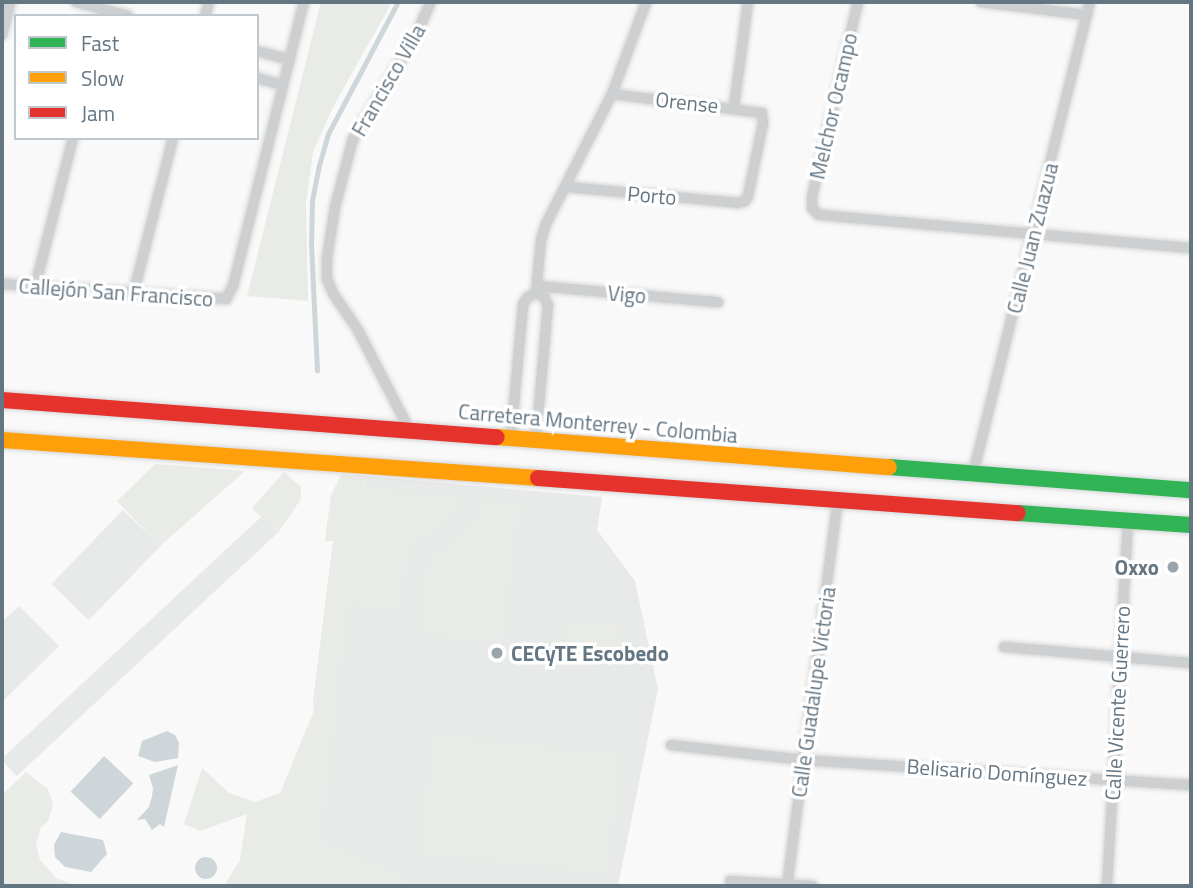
<!DOCTYPE html>
<html>
<head>
<meta charset="utf-8">
<style>
  body { margin:0 }
  #map { position:relative; width:1193px; height:888px; overflow:hidden; background:#f9f9f9; font-family:"Titillium Web",sans-serif }
  div>[style] { position:absolute }
  .built>* { inset:0; background:#e8e9e9; transform-origin:0 0 }
  .green>* { inset:0; background:#e8ebe6; transform-origin:0 0 }
  .water>* { inset:0; background:#ced6d9; transform-origin:0 0 }
  .round { border-radius:50% }
  .stream>* { height:4.5px; margin:-2.25px; padding:0 2.25px; transform-origin:2.25px; border-radius:2.25px; background:#ced6d9 }
  .roads { filter:drop-shadow(0 0 2px #d5d6d7) drop-shadow(0 0 2px #d5d6d7) }
  .street>* { height:10px; margin:-5px; padding:0 5px; transform-origin:5px; border-radius:5px; background:#cecfd0 }
  .fast>* { height:16px; margin:-8px; padding:0 8px; transform-origin:8px; border-radius:8px; background:#30b455 }
  .slow>* { height:16px; margin:-8px; padding:0 8px; transform-origin:8px; border-radius:8px; background:#ff9f0a }
  .jam>* { height:16px; margin:-8px; padding:0 8px; transform-origin:8px; border-radius:8px; background:#e5322d }
  .dots>* { width:19px; height:19px; translate:-50% -50%; box-sizing:border-box; border:4px solid #fff; border-radius:50% }
  span { translate:-50% -50%; white-space:nowrap; text-align:center; line-height:1.15; -webkit-text-stroke:7px #fff; paint-order:stroke }
  .street-label { font-size:21px; color:#657683 }
  .poi-label { font-size:21px; color:#657683; font-weight:700 }
  .right { translate:-100% -50%; text-align:right }
  .left { translate:0 -50%; text-align:left }
  .frame { position:absolute; inset:0; border:4px solid #657683; pointer-events:none }
  .legend { position:absolute; left:14px; top:14px; width:245px; height:126px; box-sizing:border-box; background:#fff; border:2px solid #c1c8cd; margin:0; padding:9px 12px; list-style:none; font-size:21px; color:#657683 }
  .legend li { display:flex; align-items:center; gap:14px; height:35px }
  .legend b { width:35px; border:2px solid #c1c8cd }
</style>
</head>
<body>
<div id="map">
  <div class="built">
    <i style="clip-path:polygon(365px 476px,602px 497px,597px 530px,635px 581px,658px 689px,618px 886px,418px 886px,320px 841px)"></i>
    <i style="left:123px;top:510px;width:52px;height:103px;rotate:44deg"></i>
    <i style="left:262px;top:516px;width:23px;height:357px;rotate:47deg"></i>
    <i style="clip-path:polygon(19px 606px,59px 646px,2px 702px,2px 622px)"></i>
  </div>
  <div class="green">
    <i style="clip-path:polygon(321px 2px,392px 2px,333px 107px,313px 152px,306px 204px,308px 301px,247px 296px)"></i>
    <i style="clip-path:polygon(155px 464px,245px 471px,160px 546px,117px 501px)"></i>
    <i style="clip-path:polygon(284px 472px,301px 487px,301px 499px,278px 533px,252px 508px)"></i>
    <i style="clip-path:polygon(341px 475px,365px 476px,363px 488px,461px 495px,460px 509px,409px 550px,402px 610px,350px 605px,320px 841px,418px 886px,224px 886px,240px 860px,247px 814px,200px 831px,184px 824px,202px 768px,229px 793px,255px 802px,280px 793px,314px 711px,313px 702px,333px 541px,325px 541px,331px 495px)"></i>
    <i style="clip-path:polygon(479px 499px,521px 503px,502px 645px,418px 635px,427px 561px,477px 517px)"></i>
    <i style="left:568px;top:620px;width:55px;height:27px;rotate:7deg"></i>
    <i style="left:431px;top:734px;width:192px;height:121px;rotate:6deg"></i>
    <i style="clip-path:polygon(26px 772px,48px 789px,53px 805px,48px 821px,41px 827px,36px 844px,40px 860px,56px 878px,77px 886px,2px 886px,2px 795px)"></i>
  </div>
  <div class="water">
    <i style="clip-path:polygon(167px 731px,175px 735px,179px 743px,178px 758px,155px 762px,138px 756px,142px 741px)"></i>
    <i style="left:104px;top:756px;width:40px;height:49px;rotate:43deg"></i>
    <i style="clip-path:polygon(178px 765px,164px 827px,160px 824px,152px 830px,145px 819px,137px 820px,149px 807px,152px 796px,153px 788px,149px 775px)"></i>
    <i style="clip-path:polygon(61px 832px,103px 840px,107px 854px,91px 872px,65px 867px,55px 857px,54px 845px)"></i>
    <i class="round" style="left:195px;top:857px;width:22px;height:22px"></i>
  </div>
  <div class="stream">
    <i style="left:317px;top:371px;width:125px;rotate:-92.7deg"></i>
    <i style="left:311px;top:246px;width:45px;rotate:-88.7deg"></i>
    <i style="left:312px;top:201px;width:33px;rotate:-79deg"></i>
    <i style="left:318px;top:169px;width:36px;rotate:-74deg"></i>
    <i style="left:328px;top:134px;width:149px;rotate:-62.1deg"></i>
  </div>
  <div class="roads">
    <div class="street">
      <i style="left:76px;top:2px;width:54px;rotate:15.1deg"></i>
      <i style="left:858px;top:2px;width:199px;rotate:103.3deg"></i>
      <i style="left:812px;top:196px;width:12px;rotate:90deg"></i>
      <i style="left:812px;top:208px;width:10px;rotate:45deg"></i>
      <i style="left:819px;top:215px;width:373px;rotate:5.1deg"></i>
      <i style="left:981px;top:2px;width:107px;rotate:7deg"></i>
      <i style="left:205px;top:16px;width:15px;rotate:-74deg"></i>
      <i style="left:2px;top:35px;width:34px;rotate:-76deg"></i>
      <i style="left:257px;top:51px;width:34px;rotate:15deg"></i>
      <i style="left:257px;top:78px;width:27px;rotate:15deg"></i>
      <i style="left:734px;top:107px;width:106px;rotate:-82.4deg"></i>
      <i style="left:567px;top:187px;width:172px;rotate:5.3deg"></i>
      <i style="left:738px;top:203px;width:7px;rotate:-16deg"></i>
      <i style="left:745px;top:201px;width:6px;rotate:-59deg"></i>
      <i style="left:748px;top:196px;width:75px;rotate:-78.4deg"></i>
      <i style="left:763px;top:123px;width:10px;rotate:-96deg"></i>
      <i style="left:762px;top:113px;width:151px;rotate:-172.8deg"></i>
      <i style="left:2px;top:284px;width:225px;rotate:3.8deg"></i>
      <i style="left:226px;top:299px;width:15px;rotate:-62deg"></i>
      <i style="left:233px;top:286px;width:293px;rotate:-76deg"></i>
      <i style="left:537px;top:286px;width:182px;rotate:5.1deg"></i>
      <i style="left:35px;top:287px;width:154px;rotate:-75.7deg"></i>
      <i style="left:536px;top:293px;width:53px;rotate:-84.6deg"></i>
      <i style="left:541px;top:240px;width:17px;rotate:-73deg"></i>
      <i style="left:546px;top:224px;width:146px;rotate:-63.1deg"></i>
      <i style="left:612px;top:94px;width:98px;rotate:-69.7deg"></i>
      <i style="left:133px;top:295px;width:162px;rotate:-75.7deg"></i>
      <i style="left:409px;top:429px;width:111px;rotate:-117.3deg"></i>
      <i style="left:358px;top:330px;width:42px;rotate:-124.4deg"></i>
      <i style="left:334px;top:295px;width:17px;rotate:-114deg"></i>
      <i style="left:327px;top:279px;width:21px;rotate:-90deg"></i>
      <i style="left:327px;top:258px;width:52px;rotate:-81.1deg"></i>
      <i style="left:335px;top:207px;width:70px;rotate:-75.2deg"></i>
      <i style="left:353px;top:139px;width:122px;rotate:-58.8deg"></i>
      <i style="left:416px;top:35px;width:36px;rotate:-66deg"></i>
      <i style="left:511px;top:437px;width:134px;rotate:-84.8deg"></i>
      <i style="left:523px;top:304px;width:9px;rotate:-54deg"></i>
      <i style="left:528px;top:297px;width:9px;rotate:-27deg"></i>
      <i style="left:536px;top:439px;width:135px;rotate:-84.9deg"></i>
      <i style="left:548px;top:305px;width:9px;rotate:-117deg"></i>
      <i style="left:544px;top:297px;width:9px;rotate:-153deg"></i>
      <i style="left:973px;top:474px;width:486px;rotate:-76.1deg"></i>
      <i style="left:1004px;top:647px;width:188px;rotate:4.9deg"></i>
      <i style="left:671px;top:745px;width:133px;rotate:6.5deg"></i>
      <i style="left:803px;top:760px;width:389px;rotate:3.7deg"></i>
      <i style="left:730px;top:881px;width:83px;rotate:3.4deg"></i>
      <i style="left:787px;top:886px;width:389px;rotate:-82.5deg"></i>
      <i style="left:1107px;top:886px;width:366px;rotate:-86.7deg"></i>
    </div>
    <div class="fast">
      <i style="left:889px;top:467px;width:303px;rotate:4.4deg"></i>
      <i style="left:1018px;top:513px;width:173px;rotate:4deg"></i>
    </div>
    <div class="slow">
      <i style="left:497px;top:437px;width:393px;rotate:4.4deg"></i>
      <i style="left:2px;top:440px;width:537px;rotate:4.06deg"></i>
    </div>
    <div class="jam">
      <i style="left:2px;top:400px;width:496px;rotate:4.3deg"></i>
      <i style="left:538px;top:478px;width:481px;rotate:4.2deg"></i>
    </div>
  </div>
  <div class="dots">
    <i style="left:1173px;top:567px;background:#99a4ac"></i>
    <i style="left:497px;top:653px;background:#99a4ac"></i>
  </div>
  <div class="street-label">
    <span style="left:388px;top:80px;rotate:-60deg">Francisco Villa</span>
    <span style="left:687px;top:102px;rotate:6deg">Orense</span>
    <span style="left:833px;top:106px;rotate:-77deg">Melchor Ocampo</span>
    <span style="left:652px;top:195px;rotate:5deg">Porto</span>
    <span style="left:1032px;top:238px;rotate:-76deg">Calle Juan Zuazua</span>
    <span style="left:116px;top:292px;rotate:4deg">Callejón San Francisco</span>
    <span style="left:627px;top:294px;rotate:5deg">Vigo</span>
    <span style="left:598px;top:423px;rotate:5deg">Carretera Monterrey - Colombia</span>
    <span style="left:813px;top:692px;rotate:-82deg">Calle Guadalupe Victoria</span>
    <span style="left:1117px;top:703px;rotate:-87deg">Calle Vicente Guerrero</span>
    <span style="left:997px;top:772px;rotate:4deg">Belisario Domínguez</span>
  </div>
  <div class="poi-label">
    <span class="right" style="left:1159px;top:567px">Oxxo</span>
    <span class="left" style="left:511px;top:653px">CECyTE Escobedo</span>
  </div>
  <div class="frame"></div>
  <ul class="legend">
  <li><b style="height:9px;background:#30b455"></b>Fast</li>
  <li><b style="height:9px;background:#ff9f0a"></b>Slow</li>
  <li><b style="height:9px;background:#e5322d"></b>Jam</li>
  </ul>
</div>
</body>
</html>
